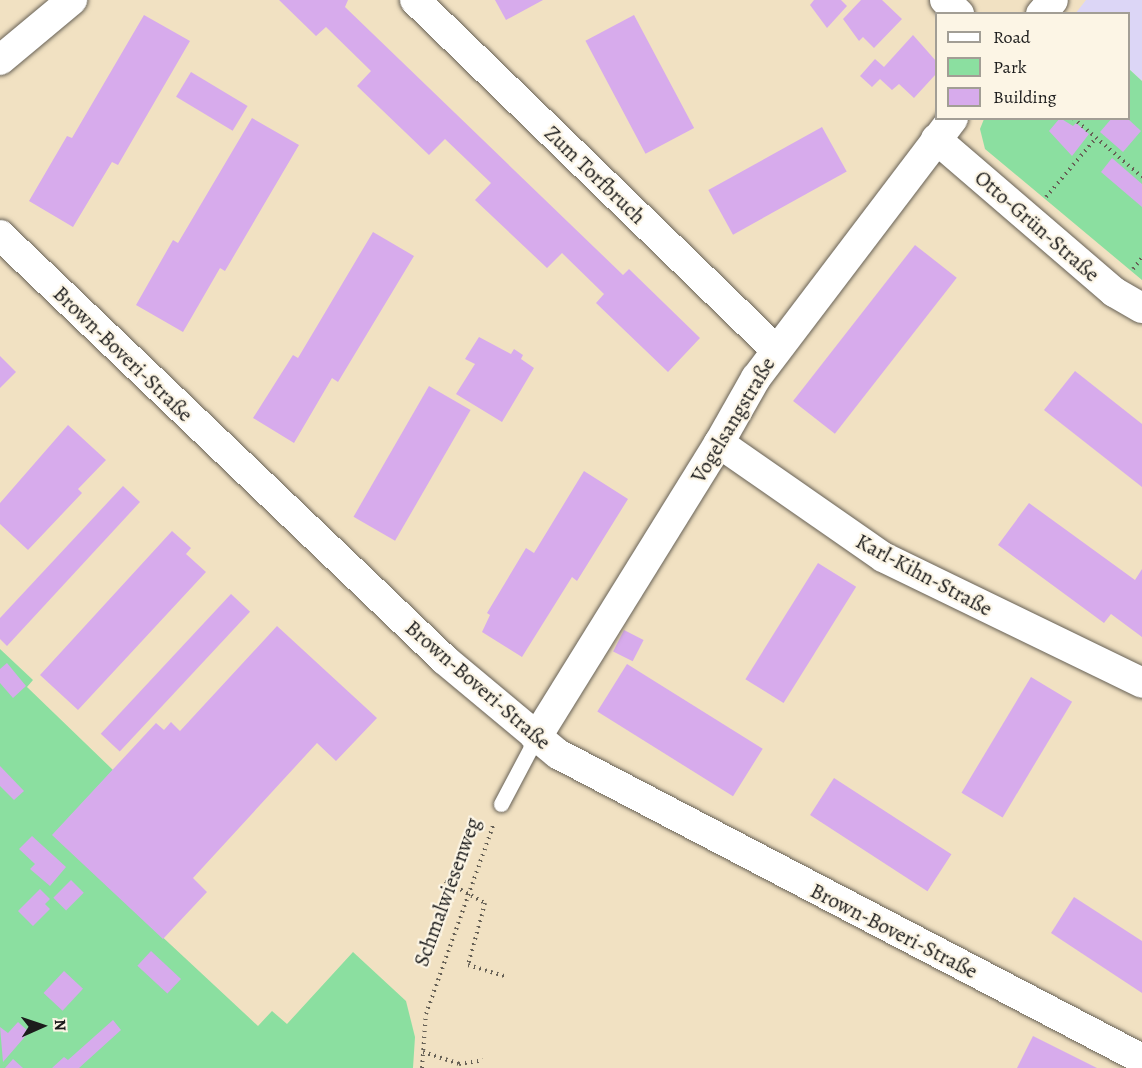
<!DOCTYPE html>
<html>
<head>
<meta charset="utf-8">
<style>
  body { margin:0 }
  #map { position:relative; width:1142px; height:1068px; overflow:hidden; background:#f1e1c2; font-family:Alegreya,serif }
  div>[style] { position:absolute }
  .built>* { inset:0; background:#dcd6f6 }
  .green>* { inset:0; background:#8bdfa0 }
  .building>* { inset:0; background:#d7abec; transform-origin:0 0 }
  .path>* { height:4px; margin-top:-2px; transform-origin:0; background:repeating-linear-gradient(90deg,#676156 0 1.5px,transparent 0 6px) }
  .roads { filter:drop-shadow(0 0 2px #676156) drop-shadow(0 0 2px #676156) }
  .lane>* { height:15px; margin:-7.5px; padding:0 7.5px; transform-origin:7.5px; border-radius:7.5px; background:#fff }
  .street>* { height:30px; margin:-15px; padding:0 15px; transform-origin:15px; border-radius:15px; background:#fff }
  span { translate:-50% -50%; white-space:nowrap; text-align:center; line-height:1.15; -webkit-text-stroke:4.5px #fcf5e5; paint-order:stroke }
  .street-label { font-size:21px; color:#1c1c1c }
  .legend { position:absolute; left:935px; top:12px; width:195px; height:108px; box-sizing:border-box; background:#fcf5e5; border:2px solid #a29e95; margin:0; padding:8px 10px; list-style:none; font-size:18px; color:#1c1c1c }
  .legend li { display:flex; align-items:center; gap:12px; height:30px }
  .legend b { width:30px; border:2px solid #a29e95 }
  .north { position:absolute; left:12px; top:996px; width:60px; height:60px; -webkit-text-stroke:4px #fcf5e5; paint-order:stroke; rotate:87deg; font-size:16px; font-weight:700; line-height:24px; text-align:center; color:#1c1c1c }
  .north::after { content:''; display:block; margin:auto; width:21px; height:27px; background:#1c1c1c; clip-path:polygon(50% 0,100% 100%,50% 72%,0 100%) }
</style>
</head>
<body>
<div id="map">
  <div class="built">
    <i style="clip-path:polygon(1086px 0,1142px 0,1142px 81px,1129px 69px,1128px 14px,1075px 14px)"></i>
  </div>
  <div class="green">
    <i style="clip-path:polygon(1129px 69px,1142px 81px,1142px 280px,985px 149px,980px 129px,984px 119px,1128px 118px)"></i>
    <i style="clip-path:polygon(0 649px,33px 680px,27px 687px,113px 770px,53px 835px,258px 1026px,272px 1011px,287px 1024px,353px 952px,406px 1001px,415px 1037px,413px 1068px,0 1068px)"></i>
  </div>
  <div class="building">
    <i style="clip-path:polygon(279px 0,348px 0,345px 7px,623px 275px,629px 269px,700px 338px,668px 372px,596px 303px,604px 294px,562px 253px,547px 268px,475px 200px,491px 183px,445px 139px,429px 155px,357px 86px,371px 71px,326px 27px,316px 36px)"></i>
    <i style="clip-path:polygon(495px 0,543px 0,506px 20px)"></i>
    <i style="clip-path:polygon(814px 0,841px 0,847px 6px,827px 28px,810px 5px)"></i>
    <i style="clip-path:polygon(861px 0,882px 0,902px 19px,874px 48px,863px 37px,859px 41px,843px 19px)"></i>
    <i style="clip-path:polygon(144px 15px,190px 41px,118px 165px,112px 162px,73px 227px,29px 201px,67px 136px,72px 138px)"></i>
    <i style="left:634px;top:15px;width:128px;height:55px;rotate:62deg"></i>
    <i style="clip-path:polygon(913px 35px,936px 61px,936px 74px,914px 98px,899px 84px,892px 90px,880px 79px,872px 87px,860px 76px,875px 59px,884px 67px)"></i>
    <i style="left:191px;top:72px;width:66px;height:29px;rotate:31deg"></i>
    <i style="clip-path:polygon(252px 118px,299px 145px,225px 271px,220px 268px,183px 332px,136px 305px,173px 240px,178px 243px)"></i>
    <i style="clip-path:polygon(1060px 118px,1073px 126px,1076px 123px,1089px 134px,1072px 156px,1049px 131px)"></i>
    <i style="clip-path:polygon(1112px 118px,1127px 118px,1141px 131px,1123px 152px,1100px 132px)"></i>
    <i style="left:822px;top:127px;width:51px;height:130px;rotate:61deg"></i>
    <i style="clip-path:polygon(1112px 158px,1142px 184px,1142px 207px,1101px 172px)"></i>
    <i style="clip-path:polygon(373px 232px,414px 256px,338px 382px,332px 378px,294px 443px,253px 418px,293px 355px,298px 358px)"></i>
    <i style="left:915px;top:245px;width:53px;height:198px;rotate:38deg"></i>
    <i style="clip-path:polygon(479px 337px,511px 354px,514px 349px,523px 355px,521px 359px,534px 368px,502px 422px,456px 394px,475px 364px,465px 359px)"></i>
    <i style="clip-path:polygon(0 356px,16px 372px,0 388px)"></i>
    <i style="clip-path:polygon(1075px 371px,1142px 424px,1142px 487px,1044px 410px)"></i>
    <i style="left:429px;top:386px;width:48px;height:151px;rotate:30deg"></i>
    <i style="clip-path:polygon(68px 425px,106px 460px,78px 489px,82px 493px,28px 550px,0 524px,0 503px)"></i>
    <i style="clip-path:polygon(584px 471px,628px 499px,577px 581px,572px 577px,522px 657px,482px 632px,490px 615px,487px 613px,526px 548px,534px 553px)"></i>
    <i style="clip-path:polygon(123px 486px,140px 502px,7px 646px,0 639px,0 618px)"></i>
    <i style="clip-path:polygon(1029px 503px,1135px 580px,1142px 569px,1142px 637px,1111px 614px,1104px 623px,998px 545px)"></i>
    <i style="clip-path:polygon(172px 531px,191px 548px,186px 554px,206px 572px,78px 710px,40px 675px)"></i>
    <i style="left:818px;top:563px;width:45px;height:137px;rotate:32deg"></i>
    <i style="left:231px;top:594px;width:26px;height:191px;rotate:43deg"></i>
    <i style="clip-path:polygon(277px 626px,377px 718px,336px 761px,317px 743px,193px 878px,207px 892px,163px 939px,52px 835px,156px 723px,164px 730px,171px 722px,180px 731px)"></i>
    <i style="left:624px;top:630px;width:22px;height:24px;rotate:27deg"></i>
    <i style="clip-path:polygon(7px 663px,26px 686px,13px 698px,0 683px,0 669px)"></i>
    <i style="left:627px;top:664px;width:160px;height:56px;rotate:32deg"></i>
    <i style="left:1031px;top:677px;width:48px;height:135px;rotate:31deg"></i>
    <i style="clip-path:polygon(0 766px,24px 791px,14px 800px,0 786px)"></i>
    <i style="left:834px;top:778px;width:140px;height:44px;rotate:33deg"></i>
    <i style="clip-path:polygon(32px 836px,66px 867px,50px 886px,30px 869px,35px 864px,19px 849px)"></i>
    <i style="left:71px;top:880px;width:18px;height:25px;rotate:45deg"></i>
    <i style="clip-path:polygon(40px 889px,50px 899px,45px 904px,50px 909px,33px 926px,18px 911px)"></i>
    <i style="clip-path:polygon(1074px 897px,1142px 941px,1142px 993px,1051px 933px)"></i>
    <i style="left:151px;top:951px;width:41px;height:20px;rotate:43deg"></i>
    <i style="left:64px;top:971px;width:26px;height:30px;rotate:43deg"></i>
    <i style="clip-path:polygon(113px 1020px,121px 1030px,79px 1068px,52px 1068px,64px 1057px,68px 1060px)"></i>
    <i style="clip-path:polygon(18px 1022px,29px 1032px,3px 1062px,0 1027px,8px 1033px)"></i>
    <i style="clip-path:polygon(1033px 1036px,1097px 1068px,1017px 1068px)"></i>
    <i style="clip-path:polygon(13px 1059px,23px 1068px,5px 1068px)"></i>
  </div>
  <div class="path">
    <i style="left:1073px;top:118px;width:91px;rotate:40.5deg"></i>
    <i style="left:1046px;top:197px;width:77px;rotate:-49.7deg"></i>
    <i style="left:1133px;top:269px;width:14px;rotate:-51deg"></i>
    <i style="left:445px;top:881px;width:46px;rotate:28.8deg"></i>
    <i style="left:485px;top:903px;width:64px;rotate:105.3deg"></i>
    <i style="left:468px;top:965px;width:39px;rotate:17deg"></i>
    <i style="left:423px;top:1052px;width:38px;rotate:18deg"></i>
    <i style="left:459px;top:1064px;width:24px;rotate:-9deg"></i>
    <i style="left:422px;top:1068px;width:54px;rotate:-85.8deg"></i>
    <i style="left:426px;top:1014px;width:203px;rotate:-70.4deg"></i>
  </div>
  <div class="roads">
    <div class="lane">
      <i style="left:501px;top:804px;width:75px;rotate:-62.1deg"></i>
    </div>
    <div class="street">
      <i style="left:415px;top:0;width:503px;rotate:44.11deg"></i>
      <i style="left:945px;top:0;width:20px;rotate:45deg"></i>
      <i style="left:1041px;top:14px;width:18px;rotate:-49deg"></i>
      <i style="left:0;top:60px;width:94px;rotate:-39.8deg"></i>
      <i style="left:936px;top:139px;width:235px;rotate:40.7deg"></i>
      <i style="left:1114px;top:292px;width:32px;rotate:30deg"></i>
      <i style="left:0;top:235px;width:615px;rotate:43.68deg"></i>
      <i style="left:445px;top:660px;width:147px;rotate:39.8deg"></i>
      <i style="left:558px;top:754px;width:659px;rotate:27.58deg"></i>
      <i style="left:719px;top:443px;width:200px;rotate:34.8deg"></i>
      <i style="left:883px;top:557px;width:288px;rotate:25.9deg"></i>
      <i style="left:536px;top:738px;width:347px;rotate:-58.2deg"></i>
      <i style="left:719px;top:443px;width:75px;rotate:-60.4deg"></i>
      <i style="left:756px;top:378px;width:326px;rotate:-52.8deg"></i>
    </div>
  </div>
  <div class="street-label">
    <span style="left:595px;top:175px;rotate:44deg">Zum Torfbruch</span>
    <span style="left:1037px;top:226px;rotate:41deg">Otto-Grün-Straße</span>
    <span style="left:123px;top:354px;rotate:44deg">Brown-Boveri-Straße</span>
    <span style="left:733px;top:420px;rotate:-59deg">Vogelsangstraße</span>
    <span style="left:924px;top:575px;rotate:28deg">Karl-Kihn-Straße</span>
    <span style="left:478px;top:685px;rotate:41deg">Brown-Boveri-Straße</span>
    <span style="left:447px;top:892px;rotate:-70deg">Schmalwiesenweg</span>
    <span style="left:894px;top:931px;rotate:27deg">Brown-Boveri-Straße</span>
  </div>
  <ul class="legend">
  <li><b style="height:8px;background:#fff"></b>Road</li>
  <li><b style="height:16px;background:#8bdfa0"></b>Park</li>
  <li><b style="height:16px;background:#d7abec"></b>Building</li>
  </ul>
  <div class="north">N</div>
</div>
</body>
</html>
